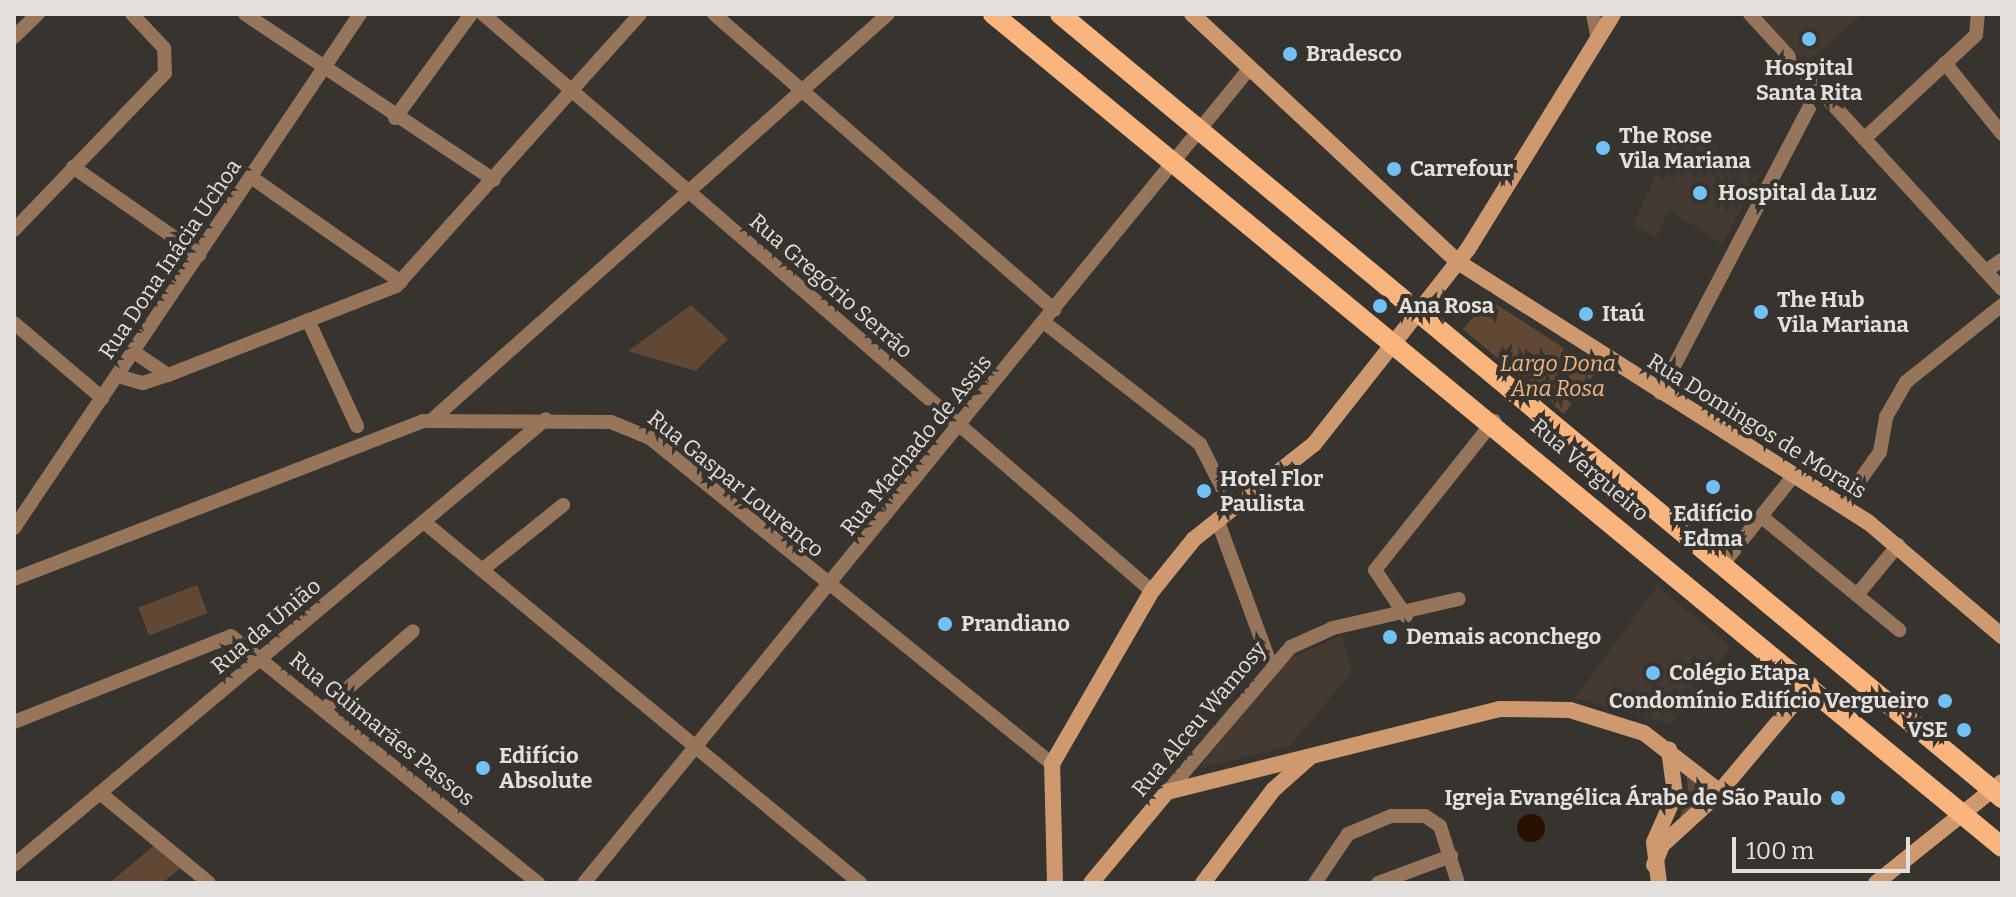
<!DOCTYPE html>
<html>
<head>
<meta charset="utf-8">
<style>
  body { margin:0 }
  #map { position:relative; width:2016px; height:897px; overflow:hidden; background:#37332f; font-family:Bitter,serif }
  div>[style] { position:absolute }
  .built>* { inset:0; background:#443a32 }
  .green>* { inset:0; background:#604835; transform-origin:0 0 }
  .water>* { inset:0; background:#291100 }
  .round { border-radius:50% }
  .street>* { height:14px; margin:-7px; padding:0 7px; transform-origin:7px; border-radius:7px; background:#97755b }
  .secondary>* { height:16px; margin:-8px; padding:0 8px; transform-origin:8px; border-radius:8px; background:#cf996f }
  .primary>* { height:20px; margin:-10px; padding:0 10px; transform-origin:10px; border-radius:10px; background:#fab57e }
  .dots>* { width:22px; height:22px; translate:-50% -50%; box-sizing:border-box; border:4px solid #37332f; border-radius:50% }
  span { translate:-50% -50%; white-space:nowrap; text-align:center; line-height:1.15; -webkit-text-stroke:8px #37332f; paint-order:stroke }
  .poi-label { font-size:22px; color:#e2dfdd; font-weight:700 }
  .left { translate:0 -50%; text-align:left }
  .right { translate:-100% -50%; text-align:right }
  .street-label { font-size:22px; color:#e2dfdd }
  .park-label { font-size:22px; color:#f3b584; font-style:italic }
  .frame { position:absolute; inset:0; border:16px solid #e2dfdd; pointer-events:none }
  .scale { position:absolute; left:1732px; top:837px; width:178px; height:36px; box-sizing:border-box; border:4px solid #e2dfdd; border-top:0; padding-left:10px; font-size:24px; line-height:28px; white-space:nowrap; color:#e2dfdd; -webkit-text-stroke:6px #37332f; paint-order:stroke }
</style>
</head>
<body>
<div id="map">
  <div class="built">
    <i style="clip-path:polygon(1760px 14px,1863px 14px,1805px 64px)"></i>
    <i style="clip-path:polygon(1679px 124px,1759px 176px,1722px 244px,1669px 210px,1656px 237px,1633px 225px)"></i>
    <i style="clip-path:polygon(1657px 586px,1731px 647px,1671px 724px,1575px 698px)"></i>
    <i style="clip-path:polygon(1342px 635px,1352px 672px,1290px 746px,1198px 769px,1285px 661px)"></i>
  </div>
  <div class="green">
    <i style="clip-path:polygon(1488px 299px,1598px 370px,1564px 414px,1463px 329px)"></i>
    <i style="clip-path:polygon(691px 305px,728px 339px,696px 371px,628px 351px)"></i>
    <i style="left:197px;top:585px;width:30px;height:63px;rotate:69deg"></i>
    <i style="clip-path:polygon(1686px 772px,1709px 794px,1680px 818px,1688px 787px)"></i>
    <i style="clip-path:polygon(156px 844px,182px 867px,162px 883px,109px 883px)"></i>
  </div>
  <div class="water">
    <i class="round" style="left:1517px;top:814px;width:28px;height:28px"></i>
  </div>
  <div class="street">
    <i style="left:245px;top:14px;width:299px;rotate:33.7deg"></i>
    <i style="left:483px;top:14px;width:883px;rotate:40.78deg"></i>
    <i style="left:714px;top:14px;width:451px;rotate:41deg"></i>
    <i style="left:1593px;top:14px;width:25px;rotate:79deg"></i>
    <i style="left:1750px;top:14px;width:373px;rotate:47.5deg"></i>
    <i style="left:14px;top:37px;width:33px;rotate:-44deg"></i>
    <i style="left:1945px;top:63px;width:91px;rotate:51.2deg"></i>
    <i style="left:395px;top:118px;width:129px;rotate:-53.8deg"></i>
    <i style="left:1864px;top:139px;width:153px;rotate:-42.9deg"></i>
    <i style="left:1976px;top:35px;width:21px;rotate:-85deg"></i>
    <i style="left:73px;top:167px;width:154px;rotate:34.9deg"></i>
    <i style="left:251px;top:177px;width:183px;rotate:35deg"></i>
    <i style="left:14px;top:230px;width:218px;rotate:-46.1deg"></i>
    <i style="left:165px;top:73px;width:25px;rotate:-92deg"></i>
    <i style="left:164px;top:48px;width:47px;rotate:-133.3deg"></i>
    <i style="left:1986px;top:271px;width:19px;rotate:-35deg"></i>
    <i style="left:308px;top:320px;width:117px;rotate:65.2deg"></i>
    <i style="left:14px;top:323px;width:116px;rotate:40.4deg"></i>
    <i style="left:1045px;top:323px;width:197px;rotate:38deg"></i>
    <i style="left:1200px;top:444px;width:71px;rotate:63.1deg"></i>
    <i style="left:134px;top:352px;width:41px;rotate:34.1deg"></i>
    <i style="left:168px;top:375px;width:245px;rotate:-21.3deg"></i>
    <i style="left:396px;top:286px;width:365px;rotate:-48.1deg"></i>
    <i style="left:118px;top:376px;width:26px;rotate:16deg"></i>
    <i style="left:143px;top:383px;width:26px;rotate:-18deg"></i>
    <i style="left:1660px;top:393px;width:343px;rotate:-62.4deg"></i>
    <i style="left:433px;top:419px;width:609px;rotate:-41.67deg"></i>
    <i style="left:1843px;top:504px;width:64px;rotate:-54.6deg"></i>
    <i style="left:1880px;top:452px;width:36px;rotate:-80deg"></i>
    <i style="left:1886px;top:417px;width:40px;rotate:-60.3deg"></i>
    <i style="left:1906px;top:382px;width:123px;rotate:-38.7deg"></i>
    <i style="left:1762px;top:517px;width:178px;rotate:39.5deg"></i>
    <i style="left:1217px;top:519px;width:153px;rotate:69.8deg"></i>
    <i style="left:424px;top:522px;width:566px;rotate:39.62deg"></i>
    <i style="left:14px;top:528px;width:620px;rotate:-56.05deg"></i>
    <i style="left:1722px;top:565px;width:115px;rotate:-51.3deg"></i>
    <i style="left:482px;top:570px;width:104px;rotate:-38.7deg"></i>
    <i style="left:14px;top:579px;width:438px;rotate:-21.1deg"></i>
    <i style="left:423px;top:421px;width:188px;rotate:0.3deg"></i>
    <i style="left:611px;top:422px;width:42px;rotate:22.3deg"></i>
    <i style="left:650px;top:438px;width:518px;rotate:39.04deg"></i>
    <i style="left:1857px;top:595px;width:65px;rotate:-50.6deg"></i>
    <i style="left:1406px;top:616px;width:55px;rotate:-124deg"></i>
    <i style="left:1375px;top:570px;width:191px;rotate:-51.4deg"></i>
    <i style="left:324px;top:709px;width:118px;rotate:-41.2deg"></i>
    <i style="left:14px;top:722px;width:233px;rotate:-21.6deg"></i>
    <i style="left:231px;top:636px;width:394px;rotate:38.8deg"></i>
    <i style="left:1167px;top:792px;width:191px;rotate:-49.5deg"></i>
    <i style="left:1291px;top:647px;width:46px;rotate:-24.3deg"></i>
    <i style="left:1333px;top:628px;width:129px;rotate:-13deg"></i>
    <i style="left:100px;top:793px;width:141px;rotate:39.5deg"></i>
    <i style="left:14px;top:865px;width:694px;rotate:-39.97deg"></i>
    <i style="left:584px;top:883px;width:1051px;rotate:-50.75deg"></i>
    <i style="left:1315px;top:883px;width:59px;rotate:-56deg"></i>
    <i style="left:1348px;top:834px;width:47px;rotate:-22.7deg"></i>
    <i style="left:1391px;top:816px;width:34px"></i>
    <i style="left:1425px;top:816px;width:18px;rotate:34deg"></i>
    <i style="left:1440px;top:826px;width:60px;rotate:72.5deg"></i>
    <i style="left:1378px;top:883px;width:78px;rotate:-20.3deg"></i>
  </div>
  <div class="secondary">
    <i style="left:1192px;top:14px;width:364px;rotate:43deg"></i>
    <i style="left:1458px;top:262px;width:485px;rotate:32.4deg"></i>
    <i style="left:1868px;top:522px;width:176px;rotate:40.4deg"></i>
    <i style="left:1654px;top:865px;width:22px;rotate:-68deg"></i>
    <i style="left:1662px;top:845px;width:74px;rotate:-42.3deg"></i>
    <i style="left:1717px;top:795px;width:145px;rotate:-50deg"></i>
    <i style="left:1055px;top:883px;width:119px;rotate:-91.4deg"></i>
    <i style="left:1052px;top:764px;width:200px;rotate:-60deg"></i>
    <i style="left:1152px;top:591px;width:67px;rotate:-51.1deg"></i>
    <i style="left:1194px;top:539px;width:153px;rotate:-38.4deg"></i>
    <i style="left:1314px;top:444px;width:248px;rotate:-51.7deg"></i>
    <i style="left:1468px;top:249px;width:276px;rotate:-58.3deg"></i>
    <i style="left:1091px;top:883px;width:119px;rotate:-50.1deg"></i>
    <i style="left:1167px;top:792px;width:343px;rotate:-14deg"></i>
    <i style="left:1500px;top:709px;width:70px;rotate:0.8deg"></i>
    <i style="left:1570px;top:710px;width:77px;rotate:17.3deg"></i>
    <i style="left:1644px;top:733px;width:96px;rotate:37.8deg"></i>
    <i style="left:1203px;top:883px;width:116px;rotate:-53deg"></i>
    <i style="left:1273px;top:790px;width:50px;rotate:-41.7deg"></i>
    <i style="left:1659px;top:883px;width:41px;rotate:-97deg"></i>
    <i style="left:1654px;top:842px;width:51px;rotate:-65.9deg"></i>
    <i style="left:1675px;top:795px;width:46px;rotate:-97.4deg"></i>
    <i style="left:1876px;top:883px;width:161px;rotate:-38.7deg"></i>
  </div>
  <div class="primary">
    <i style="left:993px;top:14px;width:1308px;rotate:39.54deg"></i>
    <i style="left:1060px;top:14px;width:1226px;rotate:39.77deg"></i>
  </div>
  <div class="dots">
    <i style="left:1809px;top:39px;background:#72c1f5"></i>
    <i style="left:1290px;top:54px;background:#72c1f5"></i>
    <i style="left:1603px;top:148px;background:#72c1f5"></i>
    <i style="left:1394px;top:169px;background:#72c1f5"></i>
    <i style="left:1700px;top:193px;background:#72c1f5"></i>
    <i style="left:1380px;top:306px;background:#72c1f5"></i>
    <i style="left:1761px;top:312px;background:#72c1f5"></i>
    <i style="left:1586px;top:314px;background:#72c1f5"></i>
    <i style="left:1713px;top:487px;background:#72c1f5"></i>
    <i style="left:1204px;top:491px;background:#72c1f5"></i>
    <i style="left:945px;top:624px;background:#72c1f5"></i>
    <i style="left:1390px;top:637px;background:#72c1f5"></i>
    <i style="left:1653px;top:673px;background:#72c1f5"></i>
    <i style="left:1945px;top:701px;background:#72c1f5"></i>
    <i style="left:1964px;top:730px;background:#72c1f5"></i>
    <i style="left:483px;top:768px;background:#72c1f5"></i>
    <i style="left:1838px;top:798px;background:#72c1f5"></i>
  </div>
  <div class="poi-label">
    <span class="left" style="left:1306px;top:54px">Bradesco</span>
    <span style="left:1809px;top:80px">Hospital<br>Santa Rita</span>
    <span class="left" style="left:1619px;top:148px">The Rose<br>Vila Mariana</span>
    <span class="left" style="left:1410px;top:169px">Carrefour</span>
    <span class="left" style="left:1718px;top:193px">Hospital da Luz</span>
    <span class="left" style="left:1777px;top:312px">The Hub<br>Vila Mariana</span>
    <span class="left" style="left:1398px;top:306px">Ana Rosa</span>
    <span class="left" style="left:1602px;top:314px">Itaú</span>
    <span class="left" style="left:1220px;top:491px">Hotel Flor<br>Paulista</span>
    <span style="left:1713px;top:526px">Edifício<br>Edma</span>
    <span class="left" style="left:961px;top:624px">Prandiano</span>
    <span class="left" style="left:1406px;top:637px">Demais aconchego</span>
    <span class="left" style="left:1669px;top:673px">Colégio Etapa</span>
    <span class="right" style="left:1929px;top:701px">Condomínio Edifício Vergueiro</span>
    <span class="right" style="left:1948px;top:730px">VSE</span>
    <span class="left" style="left:499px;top:768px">Edifício<br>Absolute</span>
    <span class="right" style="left:1822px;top:798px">Igreja Evangélica Árabe de São Paulo</span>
  </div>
  <div class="street-label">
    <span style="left:170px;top:259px;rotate:-56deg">Rua Dona Inácia Uchoa</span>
    <span style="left:831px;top:286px;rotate:41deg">Rua Gregório Serrão</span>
    <span style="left:1757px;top:426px;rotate:32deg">Rua Domingos de Morais</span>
    <span style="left:916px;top:445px;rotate:-51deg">Rua Machado de Assis</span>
    <span style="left:1590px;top:470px;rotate:40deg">Rua Vergueiro</span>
    <span style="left:736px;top:484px;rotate:39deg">Rua Gaspar Lourenço</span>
    <span style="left:266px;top:626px;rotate:-40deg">Rua da União</span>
    <span style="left:1199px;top:719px;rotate:-50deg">Rua Alceu Wamosy</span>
    <span style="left:382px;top:729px;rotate:39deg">Rua Guimarães Passos</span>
  </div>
  <div class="park-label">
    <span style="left:1558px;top:376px">Largo Dona<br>Ana Rosa</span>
  </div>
  <div class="frame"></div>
  <div class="scale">100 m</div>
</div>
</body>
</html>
